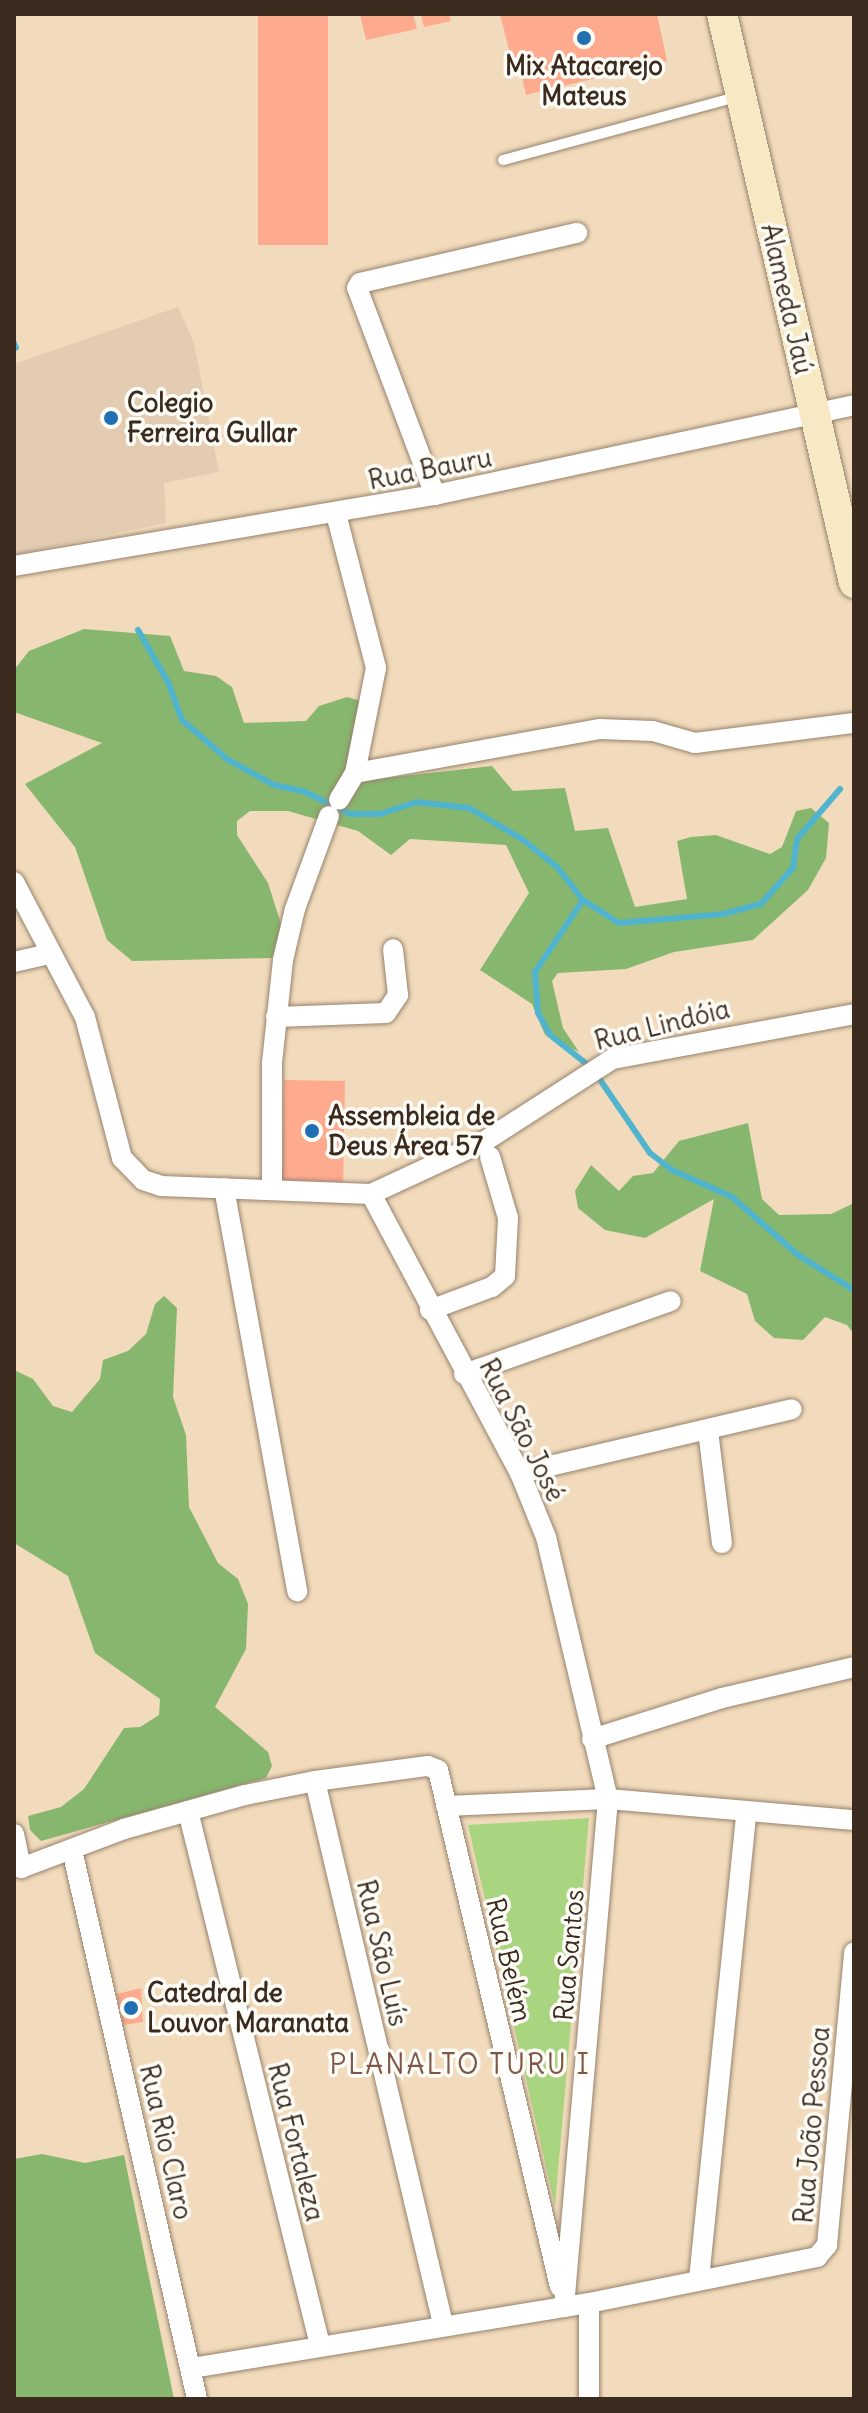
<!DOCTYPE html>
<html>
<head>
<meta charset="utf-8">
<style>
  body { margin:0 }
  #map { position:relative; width:868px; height:2413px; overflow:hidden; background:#f2dbbc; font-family:Delius,sans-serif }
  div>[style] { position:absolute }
  .built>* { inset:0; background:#e3ccb2 }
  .green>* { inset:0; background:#aad580 }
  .forest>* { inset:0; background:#87b66e }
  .stream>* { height:6px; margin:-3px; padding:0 3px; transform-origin:3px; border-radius:3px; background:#50b4ce }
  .building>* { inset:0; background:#feaa8f; transform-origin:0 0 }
  .roads { filter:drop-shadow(0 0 2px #96826d) drop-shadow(0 0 2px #96826d) }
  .lane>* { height:10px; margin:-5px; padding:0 5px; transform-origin:5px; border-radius:5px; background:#fff }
  .street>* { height:20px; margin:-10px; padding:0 10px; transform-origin:10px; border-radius:10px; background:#fff }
  .secondary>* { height:30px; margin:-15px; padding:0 15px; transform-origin:15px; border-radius:15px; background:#f6e9c3 }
  .dots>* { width:22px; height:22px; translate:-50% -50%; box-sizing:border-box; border:4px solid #fdfcf7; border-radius:50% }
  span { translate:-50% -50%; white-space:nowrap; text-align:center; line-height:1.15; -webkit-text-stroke:7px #fdfcf7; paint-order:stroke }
  .poi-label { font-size:26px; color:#3b2a1e; font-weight:700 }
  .left { translate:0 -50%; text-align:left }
  .street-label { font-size:26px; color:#3b2a1e }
  .neighbourhood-label { font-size:28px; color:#7f5746; letter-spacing:2px }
  .frame { position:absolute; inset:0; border:16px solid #3b2a1e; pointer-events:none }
</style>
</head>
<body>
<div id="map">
  <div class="built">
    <i style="clip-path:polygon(178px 307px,194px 343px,219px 472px,164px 483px,166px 523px,14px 555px,14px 364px)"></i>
  </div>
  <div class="green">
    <i style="clip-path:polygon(589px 1818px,555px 2206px,468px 1825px)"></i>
  </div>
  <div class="forest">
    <i style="clip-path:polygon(84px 629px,170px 636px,184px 671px,216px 676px,232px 687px,244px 723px,306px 721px,319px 706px,347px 697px,361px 701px,347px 765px,368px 780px,492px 766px,513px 791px,565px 788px,575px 831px,608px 828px,635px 907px,687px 899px,677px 841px,691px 837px,716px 835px,770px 854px,782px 847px,796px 811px,811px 808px,829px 823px,826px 858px,808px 890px,753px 940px,674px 952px,626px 969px,558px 973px,552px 981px,563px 1028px,579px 1052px,545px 1035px,532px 1004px,480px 970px,529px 893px,506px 845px,410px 839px,391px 855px,358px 831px,288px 811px,250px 811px,237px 821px,237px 835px,268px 883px,281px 924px,272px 958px,132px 961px,107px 940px,75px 847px,25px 784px,102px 743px,14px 712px,14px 670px,29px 651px)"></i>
    <i style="clip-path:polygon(748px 1123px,762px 1199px,779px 1215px,831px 1214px,854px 1203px,854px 1334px,847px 1325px,825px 1317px,803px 1340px,774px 1338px,755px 1321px,747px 1294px,700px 1271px,714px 1199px,645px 1238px,605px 1230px,578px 1208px,575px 1191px,591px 1165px,619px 1191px,633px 1176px,653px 1173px,679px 1141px)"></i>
    <i style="clip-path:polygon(164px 1296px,177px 1308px,173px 1397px,186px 1435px,189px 1507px,218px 1563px,238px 1579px,248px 1604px,246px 1649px,215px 1707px,268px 1752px,272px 1766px,266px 1778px,41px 1841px,30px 1830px,28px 1816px,61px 1807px,84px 1789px,124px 1728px,140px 1727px,159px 1715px,160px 1699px,95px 1653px,68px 1576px,14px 1543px,14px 1370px,33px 1379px,53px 1406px,72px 1412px,100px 1379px,103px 1360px,128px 1351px,146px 1334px,155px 1304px)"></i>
    <i style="clip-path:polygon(42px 2154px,85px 2163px,124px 2155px,174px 2399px,14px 2399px,14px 2159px)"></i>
  </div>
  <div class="stream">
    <i style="left:14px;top:343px;width:5px;rotate:68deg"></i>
    <i style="left:138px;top:630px;width:60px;rotate:60deg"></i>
    <i style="left:168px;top:682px;width:40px;rotate:69.8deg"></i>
    <i style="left:182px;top:720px;width:60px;rotate:40.9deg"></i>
    <i style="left:227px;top:759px;width:54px;rotate:29deg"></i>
    <i style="left:274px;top:785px;width:30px;rotate:12deg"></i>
    <i style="left:303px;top:791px;width:52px;rotate:26.1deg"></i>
    <i style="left:350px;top:814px;width:30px"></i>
    <i style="left:380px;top:814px;width:38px;rotate:-18deg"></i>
    <i style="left:416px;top:802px;width:53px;rotate:6.5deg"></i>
    <i style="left:469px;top:808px;width:61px;rotate:30.3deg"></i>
    <i style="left:522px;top:839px;width:45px;rotate:38.7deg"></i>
    <i style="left:557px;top:867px;width:42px;rotate:51.8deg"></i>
    <i style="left:583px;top:900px;width:43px;rotate:32.6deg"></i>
    <i style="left:619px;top:923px;width:104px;rotate:-4.9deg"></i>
    <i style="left:723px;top:914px;width:39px;rotate:-15deg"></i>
    <i style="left:761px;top:904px;width:48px;rotate:-48.4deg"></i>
    <i style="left:793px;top:868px;width:29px;rotate:-82deg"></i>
    <i style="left:797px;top:839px;width:66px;rotate:-49.3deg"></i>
    <i style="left:583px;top:900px;width:87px;rotate:123.7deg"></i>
    <i style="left:535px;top:972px;width:41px;rotate:85.8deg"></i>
    <i style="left:538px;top:1013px;width:25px;rotate:61deg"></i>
    <i style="left:550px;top:1035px;width:53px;rotate:38.2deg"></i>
    <i style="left:592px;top:1068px;width:103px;rotate:55.7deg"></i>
    <i style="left:650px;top:1153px;width:28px;rotate:38deg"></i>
    <i style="left:672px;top:1170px;width:66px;rotate:24.2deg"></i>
    <i style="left:732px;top:1197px;width:88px;rotate:41.3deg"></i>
    <i style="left:798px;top:1255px;width:66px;rotate:32deg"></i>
  </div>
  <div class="building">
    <i style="left:258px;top:14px;width:70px;height:231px"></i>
    <i style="clip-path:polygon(360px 14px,413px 14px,417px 29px,366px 40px)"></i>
    <i style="clip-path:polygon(421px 14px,449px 14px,451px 21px,424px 27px)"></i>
    <i style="clip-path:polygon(500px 14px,657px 14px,667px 61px,526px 95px,521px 72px,515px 74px)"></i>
    <i style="left:284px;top:1080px;width:61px;height:101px;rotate:1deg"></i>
    <i style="clip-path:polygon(141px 1988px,143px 2022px,123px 2025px,117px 1994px)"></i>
  </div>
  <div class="roads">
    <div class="lane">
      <i style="left:503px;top:160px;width:241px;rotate:-15.1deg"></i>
    </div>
    <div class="street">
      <i style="left:435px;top:495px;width:221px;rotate:-110.6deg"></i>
      <i style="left:357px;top:288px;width:6px;rotate:-59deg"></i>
      <i style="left:360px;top:283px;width:223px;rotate:-13deg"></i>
      <i style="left:336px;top:514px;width:159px;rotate:75.4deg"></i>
      <i style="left:376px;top:668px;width:107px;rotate:101.3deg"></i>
      <i style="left:355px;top:773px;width:31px;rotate:121deg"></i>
      <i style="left:14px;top:566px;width:427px;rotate:-9.6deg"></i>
      <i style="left:435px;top:495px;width:429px;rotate:-12.1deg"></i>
      <i style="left:355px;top:773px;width:249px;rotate:-10.2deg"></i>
      <i style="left:600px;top:729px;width:53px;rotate:2.2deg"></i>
      <i style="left:653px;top:731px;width:44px;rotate:15.9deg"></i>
      <i style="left:695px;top:743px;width:160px;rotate:-7.2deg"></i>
      <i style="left:14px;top:882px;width:153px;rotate:62.3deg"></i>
      <i style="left:85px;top:1017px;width:146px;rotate:75.3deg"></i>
      <i style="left:122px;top:1158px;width:30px;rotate:46deg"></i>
      <i style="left:143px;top:1180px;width:19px;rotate:18deg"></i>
      <i style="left:161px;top:1186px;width:210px;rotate:2.2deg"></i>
      <i style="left:371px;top:1194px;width:126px;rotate:-24.9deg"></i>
      <i style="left:485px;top:1141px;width:151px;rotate:-32.8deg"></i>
      <i style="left:612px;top:1059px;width:246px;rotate:-10.5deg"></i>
      <i style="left:14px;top:962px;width:37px;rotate:-13deg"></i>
      <i style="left:276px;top:1017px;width:110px;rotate:-2.1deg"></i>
      <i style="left:386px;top:1013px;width:22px;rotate:-56deg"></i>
      <i style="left:398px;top:995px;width:46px;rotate:-96.2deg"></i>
      <i style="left:224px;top:1188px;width:410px;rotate:79.7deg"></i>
      <i style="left:272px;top:1188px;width:125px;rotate:-90deg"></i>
      <i style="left:272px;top:1063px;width:104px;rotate:-83.9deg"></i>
      <i style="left:283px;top:960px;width:52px;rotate:-76.8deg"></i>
      <i style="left:295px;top:909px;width:99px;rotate:-69.9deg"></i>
      <i style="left:371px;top:1194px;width:316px;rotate:61.9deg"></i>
      <i style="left:520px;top:1473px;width:69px;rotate:67.9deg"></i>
      <i style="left:546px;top:1537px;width:269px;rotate:76.7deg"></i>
      <i style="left:608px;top:1799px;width:510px;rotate:94.95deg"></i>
      <i style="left:430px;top:1310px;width:66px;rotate:-20.4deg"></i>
      <i style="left:492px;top:1287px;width:17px;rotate:-40deg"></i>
      <i style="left:505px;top:1276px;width:58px;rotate:-87deg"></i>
      <i style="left:508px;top:1218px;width:64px;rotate:-106.4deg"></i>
      <i style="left:464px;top:1374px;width:219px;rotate:-19.4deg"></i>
      <i style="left:708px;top:1431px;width:113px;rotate:82.9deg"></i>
      <i style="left:520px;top:1473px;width:279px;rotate:-13.2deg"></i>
      <i style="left:592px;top:1739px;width:136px;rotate:-17.5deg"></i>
      <i style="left:722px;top:1698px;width:136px;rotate:-13.2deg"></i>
      <i style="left:315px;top:1781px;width:558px;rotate:76.74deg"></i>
      <i style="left:446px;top:1806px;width:162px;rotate:-2.5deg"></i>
      <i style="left:608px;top:1799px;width:247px;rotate:4.9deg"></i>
      <i style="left:188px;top:1811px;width:550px;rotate:76.12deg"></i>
      <i style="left:14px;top:1834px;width:35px;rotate:78deg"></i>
      <i style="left:21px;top:1868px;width:110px;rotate:-20.7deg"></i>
      <i style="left:124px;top:1829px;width:126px;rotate:-15.7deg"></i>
      <i style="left:245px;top:1795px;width:71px;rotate:-11.3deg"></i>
      <i style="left:315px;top:1781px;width:114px;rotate:-7.6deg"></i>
      <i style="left:428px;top:1766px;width:11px;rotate:22deg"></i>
      <i style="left:438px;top:1770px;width:531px;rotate:76.72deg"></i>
      <i style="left:72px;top:1850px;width:563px;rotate:77.17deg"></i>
      <i style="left:699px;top:2279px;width:467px;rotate:-84.2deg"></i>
      <i style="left:589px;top:2303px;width:96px;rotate:90deg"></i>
      <i style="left:192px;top:2368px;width:402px;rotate:-9.3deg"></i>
      <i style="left:589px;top:2303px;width:233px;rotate:-11.4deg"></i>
      <i style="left:817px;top:2257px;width:16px;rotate:-50deg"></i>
      <i style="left:827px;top:2245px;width:294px;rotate:-84.7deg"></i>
    </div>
    <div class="secondary">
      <i style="left:722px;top:14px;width:584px;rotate:76.94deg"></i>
    </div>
  </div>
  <div class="dots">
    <i style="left:584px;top:38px;background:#1f6fb2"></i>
    <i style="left:111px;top:418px;background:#1f6fb2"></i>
    <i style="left:312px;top:1131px;background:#1f6fb2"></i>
    <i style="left:131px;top:2008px;background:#1f6fb2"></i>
  </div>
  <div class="poi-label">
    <span style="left:584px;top:81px">Mix Atacarejo<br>Mateus</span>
    <span class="left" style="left:127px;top:418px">Colegio<br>Ferreira Gullar</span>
    <span class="left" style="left:328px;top:1131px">Assembleia de<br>Deus Área 57</span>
    <span class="left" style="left:147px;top:2008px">Catedral de<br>Louvor Maranata</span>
  </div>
  <div class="street-label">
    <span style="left:787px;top:299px;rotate:77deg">Alameda Jaú</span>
    <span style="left:430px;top:469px;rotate:-11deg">Rua Bauru</span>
    <span style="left:662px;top:1025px;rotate:-14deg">Rua Lindóia</span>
    <span style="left:522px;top:1430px;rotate:63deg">Rua São José</span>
    <span style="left:382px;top:1953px;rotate:77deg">Rua São Luís</span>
    <span style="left:569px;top:1955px;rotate:-85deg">Rua Santos</span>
    <span style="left:509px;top:1960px;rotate:77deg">Rua Belém</span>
    <span style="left:812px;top:2125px;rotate:-85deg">Rua João Pessoa</span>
    <span style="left:166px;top:2142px;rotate:77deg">Rua Rio Claro</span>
    <span style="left:296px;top:2142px;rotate:76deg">Rua Fortaleza</span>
  </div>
  <div class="neighbourhood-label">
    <span style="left:460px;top:2064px">PLANALTO TURU I</span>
  </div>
  <div class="frame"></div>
</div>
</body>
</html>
